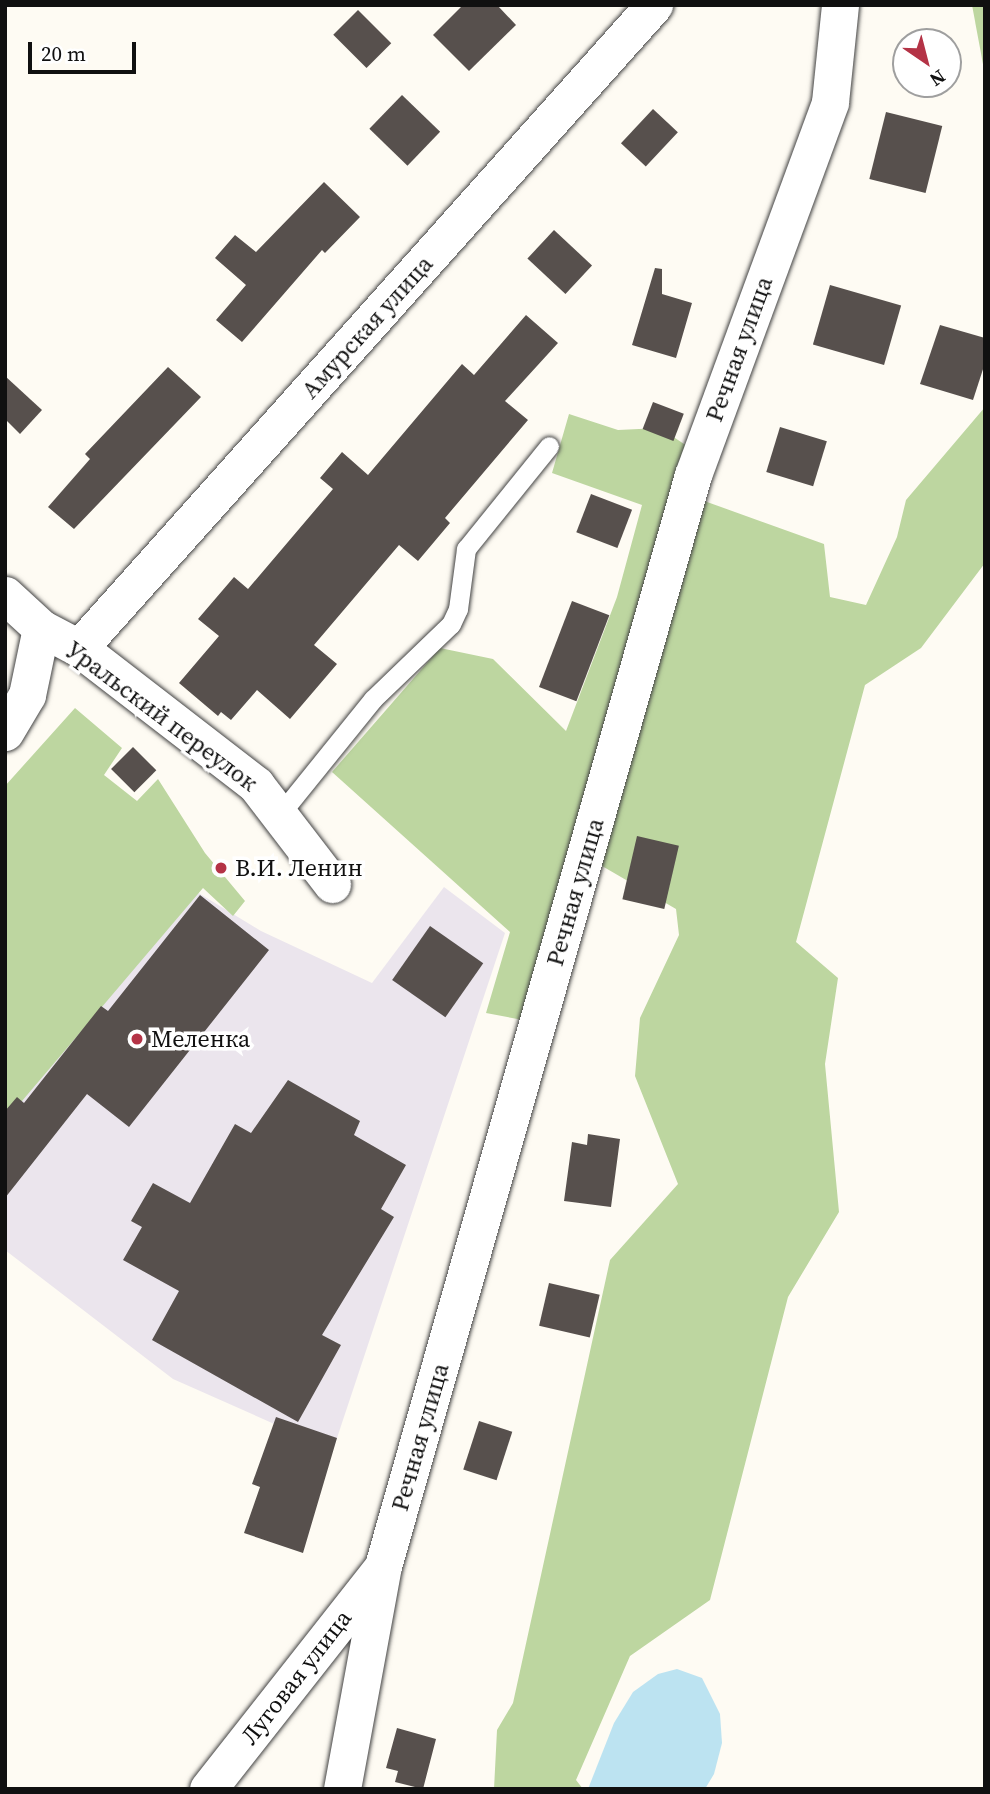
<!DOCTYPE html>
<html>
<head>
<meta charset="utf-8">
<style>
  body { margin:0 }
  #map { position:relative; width:990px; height:1794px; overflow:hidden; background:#fefbf3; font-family:"Source Serif 4",serif }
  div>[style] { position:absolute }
  .industrial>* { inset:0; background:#ebe5ed }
  .forest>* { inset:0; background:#bdd6a0 }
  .water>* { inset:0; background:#bce3f1 }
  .building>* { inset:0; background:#57504d; transform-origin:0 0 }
  .roads { filter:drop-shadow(0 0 2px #434343) drop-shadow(0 0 2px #434343) }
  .lane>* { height:19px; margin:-9.5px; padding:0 9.5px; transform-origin:9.5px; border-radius:9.5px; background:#fff }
  .street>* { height:37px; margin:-18.5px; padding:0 18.5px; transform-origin:18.5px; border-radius:18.5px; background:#fff }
  .dots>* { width:19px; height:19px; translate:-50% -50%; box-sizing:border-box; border:4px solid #fff; border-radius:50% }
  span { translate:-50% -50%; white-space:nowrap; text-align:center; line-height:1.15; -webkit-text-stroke:7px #fff; paint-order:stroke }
  .street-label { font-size:24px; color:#101010 }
  .poi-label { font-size:24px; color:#101010 }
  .left { translate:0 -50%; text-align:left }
  .frame { position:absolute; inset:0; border:7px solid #101010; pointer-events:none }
  .north { position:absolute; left:892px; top:28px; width:70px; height:70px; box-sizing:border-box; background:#fff; border:2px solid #9f9f9f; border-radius:50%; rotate:145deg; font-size:19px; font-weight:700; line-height:28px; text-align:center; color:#101010 }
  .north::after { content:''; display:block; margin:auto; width:24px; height:32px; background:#b43346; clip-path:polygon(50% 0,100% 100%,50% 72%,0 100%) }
  .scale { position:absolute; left:28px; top:42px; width:108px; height:32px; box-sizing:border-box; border:4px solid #101010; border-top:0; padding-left:9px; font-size:21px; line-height:24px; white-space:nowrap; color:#101010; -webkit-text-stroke:5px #fff; paint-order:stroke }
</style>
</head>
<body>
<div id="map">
  <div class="industrial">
    <i style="clip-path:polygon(187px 886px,261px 931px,372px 983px,444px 887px,505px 933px,333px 1450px,173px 1379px,5px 1250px,5px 1107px)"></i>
  </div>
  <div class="forest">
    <i style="clip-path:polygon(972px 5px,985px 5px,985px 75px)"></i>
    <i style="clip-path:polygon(985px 407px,985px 563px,921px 648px,865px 685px,796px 942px,838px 978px,825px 1064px,839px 1212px,788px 1297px,710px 1600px,630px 1656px,576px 1780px,583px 1789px,494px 1789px,497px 1730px,513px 1703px,610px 1260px,678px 1184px,635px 1076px,640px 1018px,679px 935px,676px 909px,590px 859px,696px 498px,824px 544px,830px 597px,866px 605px,897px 537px,906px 500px)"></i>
    <i style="clip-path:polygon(569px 414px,618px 430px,660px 428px,687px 446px,528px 1021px,486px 1013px,510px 932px,332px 772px,440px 648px,493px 659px,566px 731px,617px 597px,642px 505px,552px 473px)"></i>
    <i style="clip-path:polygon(75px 708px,122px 748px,104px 775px,137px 801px,158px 779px,205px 853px,245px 901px,233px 916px,203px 888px,5px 1121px,5px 786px)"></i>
  </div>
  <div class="water">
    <i style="clip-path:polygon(677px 1669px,702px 1678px,720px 1714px,722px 1743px,714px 1774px,705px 1789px,588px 1789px,614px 1723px,633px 1692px,658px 1674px)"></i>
  </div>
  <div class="building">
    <i style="clip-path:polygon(463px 5px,497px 5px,516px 25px,469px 71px,433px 35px)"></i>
    <i style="left:358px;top:10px;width:47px;height:35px;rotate:45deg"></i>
    <i style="left:402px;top:95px;width:53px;height:47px;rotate:44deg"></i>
    <i style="left:653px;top:109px;width:34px;height:47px;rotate:43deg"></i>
    <i style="left:886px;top:112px;width:58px;height:69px;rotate:14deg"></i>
    <i style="clip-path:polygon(324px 182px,360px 217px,325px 253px,322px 250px,242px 342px,216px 320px,246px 285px,215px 258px,235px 235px,256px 252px)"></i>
    <i style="left:554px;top:230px;width:52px;height:39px;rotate:43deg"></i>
    <i style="clip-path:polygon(655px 268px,662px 269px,662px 294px,692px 303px,676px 358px,632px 345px)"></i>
    <i style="left:830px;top:285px;width:74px;height:62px;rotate:16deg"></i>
    <i style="clip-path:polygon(526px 315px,558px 343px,505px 401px,528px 420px,445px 518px,450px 523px,418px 561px,399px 545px,314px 645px,337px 664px,290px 719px,257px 690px,231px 720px,221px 712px,218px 716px,179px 683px,219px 636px,198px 619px,234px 577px,248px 589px,333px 489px,320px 478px,342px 452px,368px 475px,462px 364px,474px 375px)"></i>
    <i style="clip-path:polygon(940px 325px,985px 338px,985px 363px,973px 400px,920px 384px)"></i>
    <i style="clip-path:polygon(168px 367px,201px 397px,74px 529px,48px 507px,90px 459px,85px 454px)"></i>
    <i style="clip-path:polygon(5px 376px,42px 410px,20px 434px,5px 419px)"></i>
    <i style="left:653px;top:402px;width:33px;height:29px;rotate:21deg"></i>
    <i style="left:780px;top:427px;width:49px;height:47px;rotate:17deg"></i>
    <i style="left:591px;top:494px;width:44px;height:41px;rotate:21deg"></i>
    <i style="left:572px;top:601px;width:40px;height:92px;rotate:21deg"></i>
    <i style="left:133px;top:747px;width:33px;height:31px;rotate:45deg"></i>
    <i style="left:637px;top:836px;width:43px;height:65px;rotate:13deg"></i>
    <i style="clip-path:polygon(200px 895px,269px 950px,129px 1127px,87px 1094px,5px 1198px,5px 1111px,17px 1097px,24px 1103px,101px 1006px,108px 1011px)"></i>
    <i style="left:430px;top:926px;width:65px;height:66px;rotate:35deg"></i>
    <i style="clip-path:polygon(288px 1080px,360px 1121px,354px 1135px,406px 1165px,381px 1209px,394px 1217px,322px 1335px,341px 1345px,298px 1422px,152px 1340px,179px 1291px,123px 1260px,142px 1227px,131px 1221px,153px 1183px,190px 1203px,235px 1124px,251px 1133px)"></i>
    <i style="clip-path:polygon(588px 1134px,620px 1139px,611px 1207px,564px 1201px,572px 1142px,587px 1145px)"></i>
    <i style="left:549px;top:1283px;width:52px;height:44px;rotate:13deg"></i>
    <i style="clip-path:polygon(276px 1417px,337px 1438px,303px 1553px,244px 1533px,260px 1487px,252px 1484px)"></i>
    <i style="left:479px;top:1421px;width:35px;height:51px;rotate:18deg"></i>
    <i style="clip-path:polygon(397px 1728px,436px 1739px,423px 1789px,395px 1782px,398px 1771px,386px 1768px)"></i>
  </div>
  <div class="roads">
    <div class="lane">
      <i style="left:281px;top:813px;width:146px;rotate:-51.1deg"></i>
      <i style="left:373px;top:699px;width:108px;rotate:-43.9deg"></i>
      <i style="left:451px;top:624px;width:17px;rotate:-65deg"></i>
      <i style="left:458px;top:609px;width:61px;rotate:-82.4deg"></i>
      <i style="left:466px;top:549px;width:132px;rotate:-51.1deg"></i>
    </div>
    <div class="street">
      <i style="left:5px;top:595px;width:49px;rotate:42.5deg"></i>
      <i style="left:41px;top:628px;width:43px;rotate:27.8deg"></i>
      <i style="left:79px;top:648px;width:224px;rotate:37.7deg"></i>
      <i style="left:256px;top:785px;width:125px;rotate:52.5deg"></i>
      <i style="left:79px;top:648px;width:863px;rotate:-48.2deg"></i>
      <i style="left:5px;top:732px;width:43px;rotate:-59.3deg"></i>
      <i style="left:27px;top:695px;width:68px;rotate:-78.2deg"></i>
      <i style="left:208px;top:1789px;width:280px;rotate:-51.8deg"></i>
      <i style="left:342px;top:1789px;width:227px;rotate:-79.6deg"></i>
      <i style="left:383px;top:1566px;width:1134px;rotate:-74.14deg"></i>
      <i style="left:693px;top:475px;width:397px;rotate:-69.8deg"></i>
      <i style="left:830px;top:102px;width:98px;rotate:-84.1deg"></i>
    </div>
  </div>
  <div class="dots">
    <i style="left:221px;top:868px;background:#b43346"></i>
    <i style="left:137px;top:1039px;background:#b43346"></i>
  </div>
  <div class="street-label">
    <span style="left:367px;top:327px;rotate:-48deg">Амурская улица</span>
    <span style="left:739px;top:349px;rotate:-70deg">Речная улица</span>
    <span style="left:162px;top:716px;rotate:37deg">Уральский переулок</span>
    <span style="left:575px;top:892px;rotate:-74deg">Речная улица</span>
    <span style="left:420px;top:1437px;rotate:-74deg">Речная улица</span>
    <span style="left:296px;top:1677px;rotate:-52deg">Луговая улица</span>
  </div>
  <div class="poi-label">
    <span class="left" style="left:235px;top:868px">В.И. Ленин</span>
    <span class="left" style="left:151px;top:1039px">Меленка</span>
  </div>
  <div class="frame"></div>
  <div class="north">N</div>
  <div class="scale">20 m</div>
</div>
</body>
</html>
